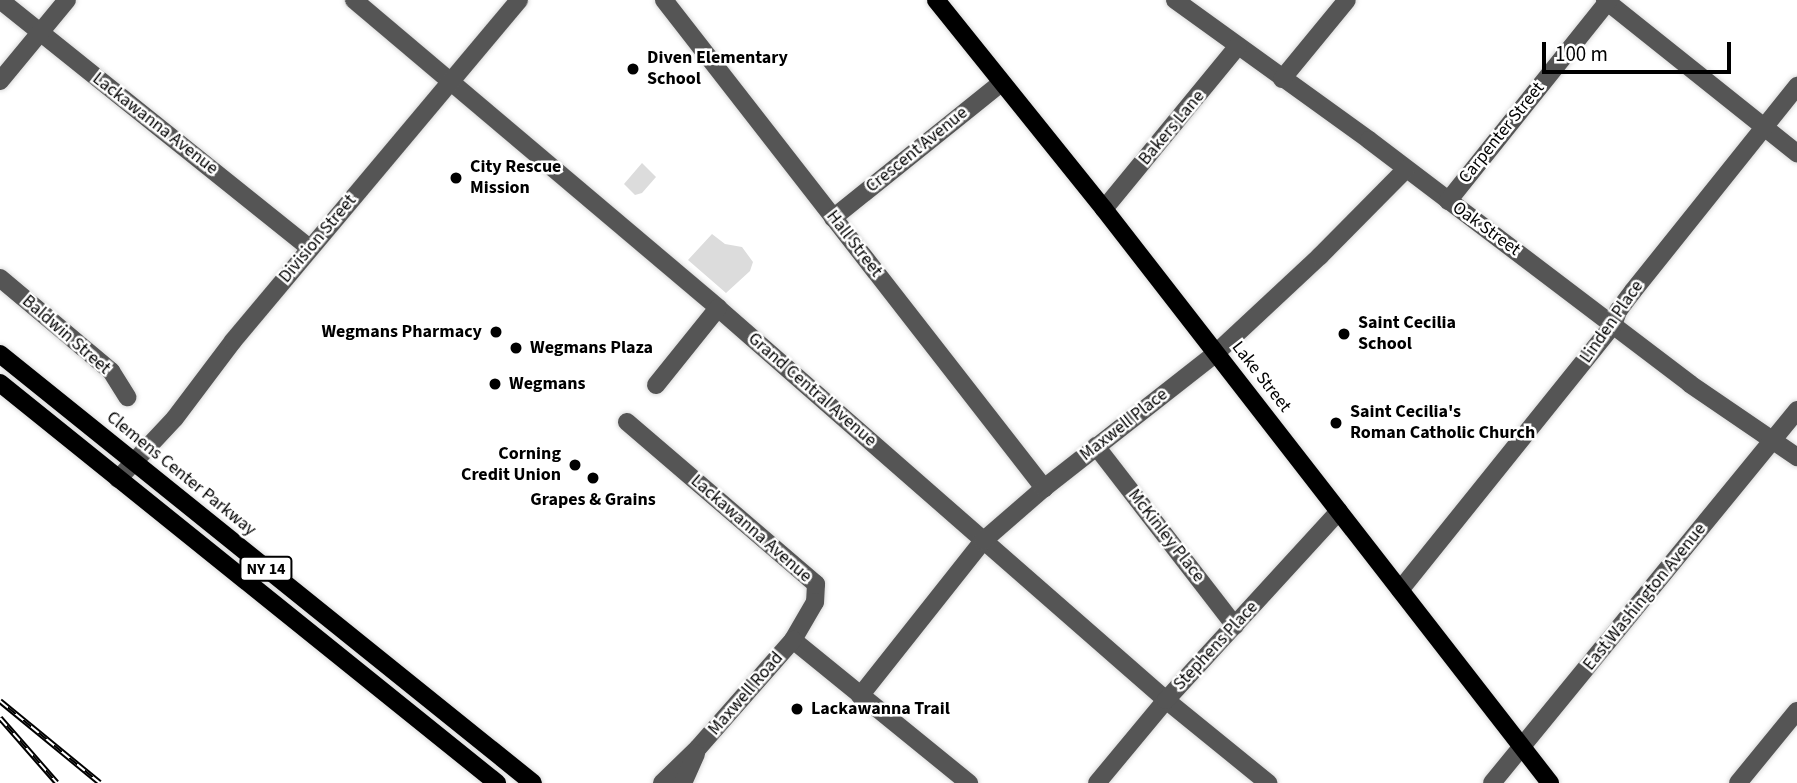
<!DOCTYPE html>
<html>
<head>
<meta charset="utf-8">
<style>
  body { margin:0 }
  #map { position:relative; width:1797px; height:783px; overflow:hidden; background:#fff; font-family:"Source Sans 3",sans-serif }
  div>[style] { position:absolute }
  .green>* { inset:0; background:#dcdcdc }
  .roads { filter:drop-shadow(0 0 2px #dbdbdb) drop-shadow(0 0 2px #dbdbdb) }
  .minor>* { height:18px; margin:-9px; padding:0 9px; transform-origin:9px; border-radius:9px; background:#555 }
  .major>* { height:18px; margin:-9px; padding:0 9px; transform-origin:9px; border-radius:9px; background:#000 }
  .rail>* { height:6px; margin-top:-3px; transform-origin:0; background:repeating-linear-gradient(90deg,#fff 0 10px,#000 0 20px); box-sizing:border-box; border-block:2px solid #000 }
  .dots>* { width:19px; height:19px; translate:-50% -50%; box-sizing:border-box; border:4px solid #fff; border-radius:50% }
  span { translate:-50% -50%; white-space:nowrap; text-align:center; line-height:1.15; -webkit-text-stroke:5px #fff; paint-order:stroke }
  .shield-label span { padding:2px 5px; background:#fff; border:2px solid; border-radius:5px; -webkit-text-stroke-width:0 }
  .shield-label { font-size:16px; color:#000; font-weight:700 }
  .poi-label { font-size:18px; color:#000; font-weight:700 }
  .left { translate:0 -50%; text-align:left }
  .right { translate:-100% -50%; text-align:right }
  .street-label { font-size:18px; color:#000 }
  .scale { position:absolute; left:1542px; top:42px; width:189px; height:32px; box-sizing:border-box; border:4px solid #000; border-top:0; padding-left:9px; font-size:21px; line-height:24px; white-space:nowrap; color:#000; -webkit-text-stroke:5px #fff; paint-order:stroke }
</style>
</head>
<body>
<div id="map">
  <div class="green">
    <i style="clip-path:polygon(642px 163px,656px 177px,642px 193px,635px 195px,624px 184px)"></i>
    <i style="clip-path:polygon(712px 234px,725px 244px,742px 247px,753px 262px,750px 271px,726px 293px,688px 260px)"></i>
  </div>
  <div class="roads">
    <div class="minor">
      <i style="left:0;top:0;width:397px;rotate:38.7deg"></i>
      <i style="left:354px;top:0;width:477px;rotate:40.2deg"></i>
      <i style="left:718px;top:308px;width:595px;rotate:41.19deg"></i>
      <i style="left:1166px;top:700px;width:132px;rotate:39.1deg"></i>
      <i style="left:664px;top:0;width:619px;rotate:52.09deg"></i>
      <i style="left:1175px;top:0;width:239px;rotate:35.8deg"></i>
      <i style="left:1369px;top:140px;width:403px;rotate:37.2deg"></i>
      <i style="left:1690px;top:384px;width:130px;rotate:34.3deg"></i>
      <i style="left:1605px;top:0;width:246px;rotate:38.6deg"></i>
      <i style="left:1282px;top:79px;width:102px;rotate:-50.6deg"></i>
      <i style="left:0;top:81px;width:105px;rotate:-50.4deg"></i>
      <i style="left:1448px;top:201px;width:258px;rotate:-51.3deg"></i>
      <i style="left:1104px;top:209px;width:211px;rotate:-50.6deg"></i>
      <i style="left:833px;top:218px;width:216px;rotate:-38.8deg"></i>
      <i style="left:0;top:278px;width:145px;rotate:40deg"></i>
      <i style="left:111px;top:371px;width:31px;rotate:58deg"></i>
      <i style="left:656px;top:385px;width:99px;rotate:-51.2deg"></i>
      <i style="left:627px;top:422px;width:249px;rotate:40.6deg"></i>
      <i style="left:816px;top:584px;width:18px;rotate:93deg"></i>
      <i style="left:815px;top:602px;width:44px;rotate:120.1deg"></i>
      <i style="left:793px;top:640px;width:227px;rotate:39.1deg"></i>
      <i style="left:1096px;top:446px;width:227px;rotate:52.3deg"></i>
      <i style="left:118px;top:479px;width:83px;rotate:-46.9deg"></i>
      <i style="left:175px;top:418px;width:96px;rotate:-53deg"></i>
      <i style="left:233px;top:341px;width:445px;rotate:-50deg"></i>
      <i style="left:1400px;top:590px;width:340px;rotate:-51.2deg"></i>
      <i style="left:1613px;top:325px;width:15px;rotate:-70deg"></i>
      <i style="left:1618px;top:311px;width:25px;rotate:-53deg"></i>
      <i style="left:1633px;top:291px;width:263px;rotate:-51.3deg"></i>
      <i style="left:860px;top:696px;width:198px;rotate:-51.6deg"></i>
      <i style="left:983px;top:541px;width:81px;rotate:-41deg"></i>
      <i style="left:1044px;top:488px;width:219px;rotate:-38.1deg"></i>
      <i style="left:1216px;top:353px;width:142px;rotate:-43deg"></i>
      <i style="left:1320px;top:256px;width:122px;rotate:-45.3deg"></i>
      <i style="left:662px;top:783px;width:50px;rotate:-44.2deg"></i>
      <i style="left:698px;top:748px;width:144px;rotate:-48.7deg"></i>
      <i style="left:683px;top:783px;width:32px;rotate:-66deg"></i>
      <i style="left:1097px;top:783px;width:108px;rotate:-50.3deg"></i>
      <i style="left:1166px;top:700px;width:256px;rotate:-47.5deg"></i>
      <i style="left:1492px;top:783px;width:482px;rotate:-50.7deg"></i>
      <i style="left:1738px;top:783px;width:93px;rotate:-50.7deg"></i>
    </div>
    <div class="major">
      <i style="left:936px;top:0;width:268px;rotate:51.2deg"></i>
      <i style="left:1104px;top:209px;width:727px;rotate:52.15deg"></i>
      <i style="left:0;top:354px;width:684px;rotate:38.83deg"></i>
      <i style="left:0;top:383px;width:638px;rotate:38.83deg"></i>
    </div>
  </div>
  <div class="rail">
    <i style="left:0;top:701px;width:129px;rotate:39.4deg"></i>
    <i style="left:0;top:718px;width:86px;rotate:48.8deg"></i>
  </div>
  <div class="dots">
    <i style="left:633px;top:69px;background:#000"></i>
    <i style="left:456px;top:178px;background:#000"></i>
    <i style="left:496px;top:332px;background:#000"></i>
    <i style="left:1344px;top:334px;background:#000"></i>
    <i style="left:516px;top:348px;background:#000"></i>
    <i style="left:495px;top:384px;background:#000"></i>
    <i style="left:1336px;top:423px;background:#000"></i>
    <i style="left:575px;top:465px;background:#000"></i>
    <i style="left:593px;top:478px;background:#000"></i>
    <i style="left:797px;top:709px;background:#000"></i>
  </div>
  <div class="shield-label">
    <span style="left:266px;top:569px">NY 14</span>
  </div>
  <div class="poi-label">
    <span class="left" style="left:647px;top:69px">Diven Elementary<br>School</span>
    <span class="left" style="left:470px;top:178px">City Rescue<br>Mission</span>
    <span class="left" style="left:1358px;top:334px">Saint Cecilia<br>School</span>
    <span class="right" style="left:482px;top:332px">Wegmans Pharmacy</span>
    <span class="left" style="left:530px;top:348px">Wegmans Plaza</span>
    <span class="left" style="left:509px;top:384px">Wegmans</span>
    <span class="left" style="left:1350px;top:423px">Saint Cecilia's<br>Roman Catholic Church</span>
    <span class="right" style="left:561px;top:465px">Corning<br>Credit Union</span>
    <span style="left:593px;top:500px">Grapes &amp; Grains</span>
    <span class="left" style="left:811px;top:709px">Lackawanna Trail</span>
  </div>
  <div class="street-label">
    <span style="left:155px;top:124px;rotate:38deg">Lackawanna Avenue</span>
    <span style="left:1172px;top:128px;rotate:-50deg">Bakers Lane</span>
    <span style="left:1502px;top:133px;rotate:-51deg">Carpenter Street</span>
    <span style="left:917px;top:150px;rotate:-39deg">Crescent Avenue</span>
    <span style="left:1486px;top:229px;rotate:36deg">Oak Street</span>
    <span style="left:318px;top:239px;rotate:-50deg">Division Street</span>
    <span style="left:854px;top:244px;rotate:52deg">Hall Street</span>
    <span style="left:1612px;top:322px;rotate:-55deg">Linden Place</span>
    <span style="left:66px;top:335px;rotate:41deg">Baldwin Street</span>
    <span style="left:1261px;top:377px;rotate:52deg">Lake Street</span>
    <span style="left:812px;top:390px;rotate:41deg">Grand Central Avenue</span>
    <span style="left:1124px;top:425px;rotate:-38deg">Maxwell Place</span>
    <span style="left:181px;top:474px;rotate:39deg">Clemens Center Parkway</span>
    <span style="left:751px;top:529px;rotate:41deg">Lackawanna Avenue</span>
    <span style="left:1166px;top:536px;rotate:52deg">McKinley Place</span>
    <span style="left:1645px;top:597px;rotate:-51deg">East Washington Avenue</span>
    <span style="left:1216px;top:646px;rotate:-47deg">Stephens Place</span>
    <span style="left:746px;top:694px;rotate:-49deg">Maxwell Road</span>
  </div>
  <div class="scale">100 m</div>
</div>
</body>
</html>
